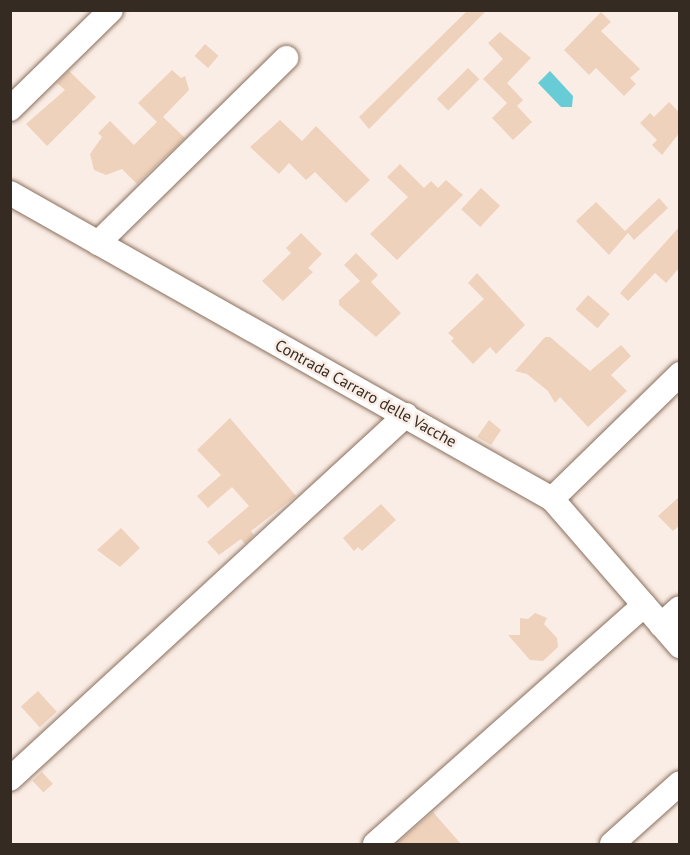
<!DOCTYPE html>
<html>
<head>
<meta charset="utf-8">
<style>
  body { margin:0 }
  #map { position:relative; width:690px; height:855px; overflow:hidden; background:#faede5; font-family:"PT Sans",sans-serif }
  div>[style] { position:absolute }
  .water>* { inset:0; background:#67ccd5 }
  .building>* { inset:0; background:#efd2bb; transform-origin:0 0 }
  .roads { filter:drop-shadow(0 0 2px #8b6f5d) drop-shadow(0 0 2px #8b6f5d) }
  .minor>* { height:24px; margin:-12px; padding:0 12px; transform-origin:12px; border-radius:12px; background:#fff }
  span { translate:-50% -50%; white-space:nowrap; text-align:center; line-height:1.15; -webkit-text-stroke:5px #faede5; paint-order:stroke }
  .street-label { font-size:16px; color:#362b23 }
  .frame { position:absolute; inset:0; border:12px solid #362b23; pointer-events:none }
</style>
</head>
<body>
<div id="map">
  <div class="water">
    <i style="clip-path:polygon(550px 71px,573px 96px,572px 107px,561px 107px,538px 83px)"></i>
  </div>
  <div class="building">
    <i style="clip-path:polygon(468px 10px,487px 10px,369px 129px,359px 117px)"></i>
    <i style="clip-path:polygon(601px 12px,611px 22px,601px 31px,640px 69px,630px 78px,636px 84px,624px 96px,596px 68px,589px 75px,564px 50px)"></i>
    <i style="clip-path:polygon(500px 32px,531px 58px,507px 83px,523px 100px,517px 106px,532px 122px,513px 140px,492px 118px,507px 103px,483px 79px,503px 59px,488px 43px)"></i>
    <i style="left:205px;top:44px;width:18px;height:16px;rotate:41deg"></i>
    <i style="left:468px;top:68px;width:16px;height:44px;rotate:45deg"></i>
    <i style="clip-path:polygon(172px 70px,181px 78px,185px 76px,189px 90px,163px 117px,185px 138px,137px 184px,122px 169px,106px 175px,94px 170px,90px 154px,102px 137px,98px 133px,110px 121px,134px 145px,157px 122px,138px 103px)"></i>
    <i style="clip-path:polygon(69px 71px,96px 97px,47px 146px,26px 124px,65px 90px,57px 83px)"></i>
    <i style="clip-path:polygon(669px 102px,680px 113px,680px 132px,662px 155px,652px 145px,657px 140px,640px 123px,650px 113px,654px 117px)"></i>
    <i style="clip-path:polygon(280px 120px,302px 141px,316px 126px,370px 180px,346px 203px,315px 172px,306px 180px,289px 163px,279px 174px,250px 147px)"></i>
    <i style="clip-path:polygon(400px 164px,424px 188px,431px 181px,438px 188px,446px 180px,463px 195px,397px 260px,370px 234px,408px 197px,387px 177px)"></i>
    <i style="left:481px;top:188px;width:26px;height:29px;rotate:43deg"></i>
    <i style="clip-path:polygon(659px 198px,668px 208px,634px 240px,628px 233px,609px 255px,576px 221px,596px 202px,625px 231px)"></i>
    <i style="clip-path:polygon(680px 226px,680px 267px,666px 283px,655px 273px,628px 301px,620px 293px)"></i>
    <i style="clip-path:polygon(301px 233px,322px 254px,308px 268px,313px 272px,283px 301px,262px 281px,291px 253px,286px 248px)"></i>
    <i style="clip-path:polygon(356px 253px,378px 275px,371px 282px,401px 313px,376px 337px,339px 305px,339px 300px,360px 281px,344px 265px)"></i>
    <i style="clip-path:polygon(477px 273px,525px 325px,496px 354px,490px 347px,473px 364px,451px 341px,454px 338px,448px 333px,484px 299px,468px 283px)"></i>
    <i style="left:588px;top:295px;width:29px;height:19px;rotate:41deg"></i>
    <i style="clip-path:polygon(545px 337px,550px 337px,590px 371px,621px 345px,631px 356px,611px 375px,627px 391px,588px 427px,560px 397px,555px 403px,548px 391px,527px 374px,515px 371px)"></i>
    <i style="clip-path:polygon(230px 418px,296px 496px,251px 531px,254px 535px,245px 544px,241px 539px,219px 555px,207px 542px,249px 506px,232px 487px,208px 508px,197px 496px,221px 475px,197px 450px)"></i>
    <i style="clip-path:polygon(489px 420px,501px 430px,491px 445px,477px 437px)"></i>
    <i style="clip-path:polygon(680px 496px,680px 525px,673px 531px,658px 516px)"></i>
    <i style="clip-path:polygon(381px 504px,396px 520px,362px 551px,358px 547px,354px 551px,343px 538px)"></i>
    <i style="clip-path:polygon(121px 528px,140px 548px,120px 567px,97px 550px)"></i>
    <i style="clip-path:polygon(535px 613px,547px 618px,544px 624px,557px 638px,558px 647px,543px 661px,530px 660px,508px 635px,520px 635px,520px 618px,528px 619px)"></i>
    <i style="left:38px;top:691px;width:28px;height:23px;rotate:48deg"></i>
    <i style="left:42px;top:772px;width:16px;height:13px;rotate:47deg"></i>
    <i style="clip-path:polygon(433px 812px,461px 844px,396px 844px)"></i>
  </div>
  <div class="roads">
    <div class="minor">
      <i style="left:10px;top:109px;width:141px;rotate:-44.4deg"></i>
      <i style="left:10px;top:193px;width:622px;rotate:29.45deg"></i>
      <i style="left:552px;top:499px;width:195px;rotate:49deg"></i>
      <i style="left:98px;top:243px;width:264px;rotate:-44.5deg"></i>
      <i style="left:552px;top:499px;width:179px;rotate:-44.3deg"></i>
      <i style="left:661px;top:625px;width:25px;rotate:-42deg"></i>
      <i style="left:10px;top:779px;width:538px;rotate:-42.59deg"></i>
      <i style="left:375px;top:844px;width:360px;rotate:-41.6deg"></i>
      <i style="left:612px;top:844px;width:91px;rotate:-41.9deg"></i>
    </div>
  </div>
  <div class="street-label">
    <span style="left:366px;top:393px;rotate:29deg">Contrada Carraro delle Vacche</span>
  </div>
  <div class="frame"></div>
</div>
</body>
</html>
